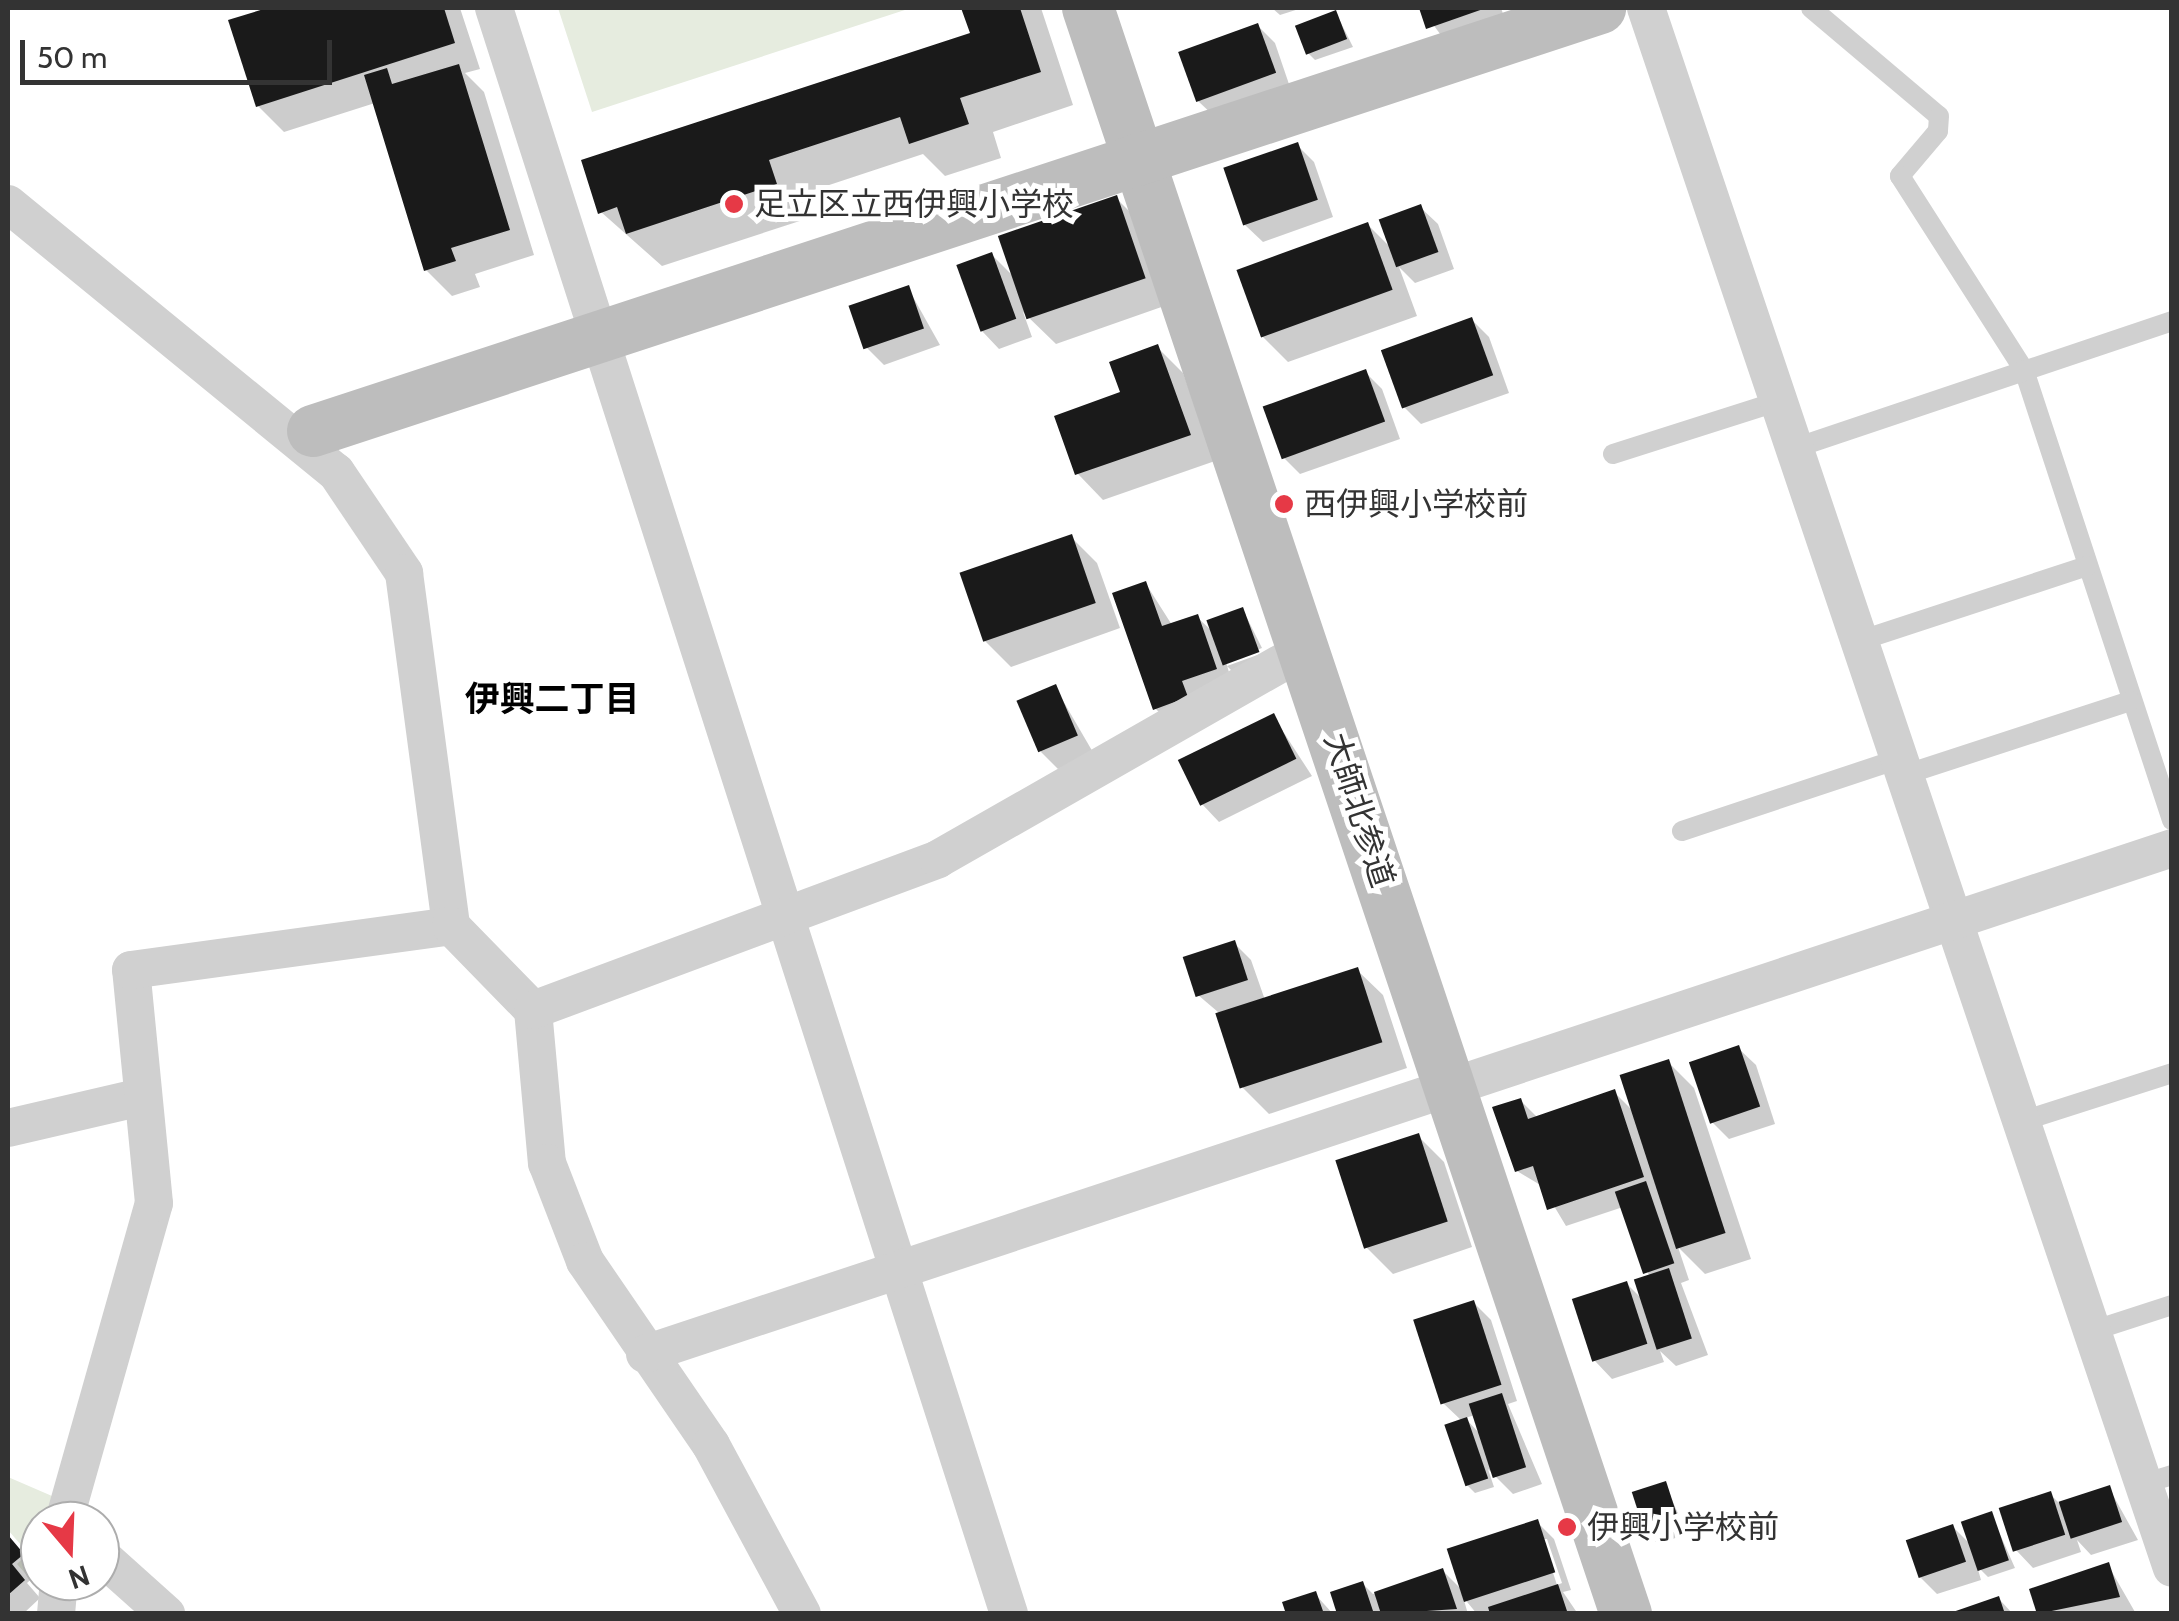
<!DOCTYPE html>
<html>
<head>
<meta charset="utf-8">
<style>
  body { margin:0 }
  #map { position:relative; width:2179px; height:1621px; overflow:hidden; background:#fff; font-family:Cabin,"Noto Sans JP",sans-serif }
  div>[style] { position:absolute }
  .green>* { inset:0; background:#e6ecdf }
  .shadow>* { inset:0; background:#0003 }
  .building>* { inset:0; background:#1a1a1a; transform-origin:0 0 }
  .lane>* { height:20px; margin:-10px; padding:0 10px; transform-origin:10px; border-radius:10px; background:#d0d0d0 }
  .street>* { height:38px; margin:-19px; padding:0 19px; transform-origin:19px; border-radius:19px; background:#d0d0d0 }
  .secondary>* { height:52px; margin:-26px; padding:0 26px; transform-origin:26px; border-radius:26px; background:#bdbdbd }
  .dots>* { width:28px; height:28px; translate:-50% -50%; box-sizing:border-box; border:5px solid #fff; border-radius:50% }
  span { translate:-50% -50%; white-space:nowrap; text-align:center; line-height:1.15; -webkit-text-stroke:10px #fff; paint-order:stroke }
  .poi-label { font-size:32px; color:#333 }
  .left { translate:0 -50%; text-align:left }
  .street-label { font-size:32px; color:#333 }
  .neighbourhood-label { font-size:35px; color:#000; font-weight:700 }
  .frame { position:absolute; inset:0; border:10px solid #333; pointer-events:none }
  .north { position:absolute; left:20px; top:1501px; width:100px; height:100px; box-sizing:border-box; background:#fff; border:2px solid #adadad; border-radius:50%; rotate:161deg; font-size:28px; font-weight:700; line-height:40px; text-align:center; color:#333 }
  .north::after { content:''; display:block; margin:auto; width:35px; height:45px; background:#e63946; clip-path:polygon(50% 0,100% 100%,50% 72%,0 100%) }
  .scale { position:absolute; left:20px; top:40px; width:312px; height:45px; box-sizing:border-box; border:5px solid #333; border-top:0; padding-left:12px; font-size:30px; line-height:35px; white-space:nowrap; color:#333; -webkit-text-stroke:8px #fff; paint-order:stroke }
</style>
</head>
<body>
<div id="map">
  <div class="green">
    <i style="clip-path:polygon(558px 8px,911px 8px,592px 112px)"></i>
    <i style="clip-path:polygon(8px 1477px,52px 1496px,48px 1521px,40px 1521px,39px 1589px,17px 1564px,28px 1553px,8px 1530px)"></i>
  </div>
  <div class="shadow">
    <i style="clip-path:polygon(275px 8px,460px 8px,480px 69px,465px 73px,484px 92px,534px 255px,475px 274px,480px 287px,452px 296px,426px 270px,375px 103px,284px 132px,258px 106px,231px 22px)"></i>
    <i style="clip-path:polygon(964px 8px,1041px 8px,1073px 105px,993px 132px,1001px 158px,945px 176px,923px 154px,802px 194px,809px 218px,662px 266px,601px 212px,973px 35px)"></i>
    <i style="clip-path:polygon(1272px 8px,1302px 8px,1280px 15px)"></i>
    <i style="clip-path:polygon(1421px 8px,1501px 8px,1510px 34px,1454px 53px)"></i>
    <i style="clip-path:polygon(1336px 13px,1353px 47px,1315px 60px,1307px 52px)"></i>
    <i style="clip-path:polygon(1258px 26px,1275px 43px,1291px 90px,1216px 118px,1198px 101px)"></i>
    <i style="clip-path:polygon(1297px 145px,1314px 162px,1333px 217px,1263px 242px,1245px 225px)"></i>
    <i style="clip-path:polygon(1116px 198px,1142px 224px,1170px 304px,1056px 344px,1023px 312px,1032px 337px,999px 349px,982px 331px,992px 255px,1016px 279px)"></i>
    <i style="clip-path:polygon(1420px 207px,1438px 224px,1454px 269px,1415px 283px,1399px 267px,1417px 316px,1288px 362px,1262px 336px,1368px 225px,1392px 249px)"></i>
    <i style="clip-path:polygon(908px 288px,940px 345px,884px 365px,867px 348px)"></i>
    <i style="clip-path:polygon(1472px 320px,1489px 337px,1509px 393px,1421px 424px,1403px 406px)"></i>
    <i style="clip-path:polygon(1157px 347px,1183px 373px,1215px 461px,1103px 500px,1078px 474px)"></i>
    <i style="clip-path:polygon(1365px 372px,1382px 389px,1400px 439px,1300px 474px,1283px 457px)"></i>
    <i style="clip-path:polygon(1071px 537px,1097px 563px,1120px 628px,1011px 667px,985px 641px)"></i>
    <i style="clip-path:polygon(1146px 584px,1172px 625px,1197px 617px,1214px 633px,1243px 610px,1262px 648px,1226px 662px,1233px 686px,1172px 726px,1155px 708px)"></i>
    <i style="clip-path:polygon(1263px 653px,1233px 672px,1227px 666px)"></i>
    <i style="clip-path:polygon(1055px 687px,1094px 754px,1058px 769px,1041px 752px)"></i>
    <i style="clip-path:polygon(1273px 716px,1312px 776px,1219px 822px,1202px 804px)"></i>
    <i style="clip-path:polygon(1234px 943px,1251px 960px,1265px 1000px,1357px 970px,1383px 995px,1407px 1068px,1269px 1114px,1243px 1088px,1218px 1012px,1198px 995px)"></i>
    <i style="clip-path:polygon(1738px 1048px,1756px 1065px,1775px 1124px,1729px 1139px,1712px 1122px)"></i>
    <i style="clip-path:polygon(1668px 1062px,1694px 1088px,1751px 1259px,1705px 1274px,1678px 1247px,1689px 1280px,1681px 1283px,1708px 1355px,1676px 1366px,1660px 1351px,1664px 1362px,1612px 1379px,1595px 1361px,1626px 1283px,1642px 1299px,1650px 1278px,1623px 1207px,1566px 1226px,1542px 1186px,1517px 1171px,1520px 1100px,1538px 1118px,1614px 1092px,1634px 1112px)"></i>
    <i style="clip-path:polygon(1418px 1136px,1444px 1162px,1472px 1247px,1393px 1274px,1367px 1248px)"></i>
    <i style="clip-path:polygon(evenodd,1474px 1303px,1491px 1320px,1517px 1401px,1508px 1404px,1542px 1484px,1513px 1494px,1488px 1469px,1494px 1487px,1475px 1493px,1467px 1485px,1462px 1421px,1443px 1403px,1474px 1303px,1475px 1415px,1482px 1436px,1465px 1418px,1475px 1415px)"></i>
    <i style="clip-path:polygon(1665px 1484px,1687px 1534px,1658px 1544px,1650px 1536px)"></i>
    <i style="clip-path:polygon(2109px 1488px,2138px 1540px,2091px 1555px,2077px 1540px,2081px 1552px,2033px 1568px,2016px 1550px,2050px 1494px,2060px 1504px)"></i>
    <i style="clip-path:polygon(1991px 1514px,2015px 1568px,1988px 1577px,1977px 1566px,1981px 1580px,1937px 1594px,1920px 1577px,1952px 1526px,1972px 1546px)"></i>
    <i style="clip-path:polygon(evenodd,1537px 1522px,1554px 1539px,1571px 1590px,1563px 1592px,1578px 1614px,1477px 1614px,1463px 1597px,1468px 1614px,1340px 1614px,1363px 1584px,1373px 1594px,1443px 1571px,1464px 1592px,1537px 1522px,1542px 1539px,1547px 1539px,1562px 1583px,1557px 1585px,1542px 1539px)"></i>
    <i style="clip-path:polygon(8px 1537px,39px 1572px,27px 1583px,40px 1598px,23px 1614px,8px 1614px)"></i>
    <i style="clip-path:polygon(2108px 1565px,2135px 1612px,2153px 1614px,2040px 1614px,2032px 1591px)"></i>
    <i style="clip-path:polygon(1315px 1594px,1333px 1614px,1289px 1614px)"></i>
    <i style="clip-path:polygon(1999px 1599px,2013px 1614px,1956px 1614px)"></i>
  </div>
  <div class="building">
    <i style="clip-path:polygon(267px 8px,444px 8px,455px 43px,256px 107px,228px 20px)"></i>
    <i style="clip-path:polygon(961px 8px,1020px 8px,1041px 72px,960px 98px,969px 124px,909px 144px,900px 117px,769px 160px,777px 184px,626px 234px,617px 207px,598px 214px,581px 160px,970px 33px)"></i>
    <i style="clip-path:polygon(1419px 8px,1486px 8px,1426px 29px)"></i>
    <i style="left:1336px;top:10px;width:31px;height:44px;rotate:69deg"></i>
    <i style="left:1258px;top:23px;width:53px;height:85px;rotate:70deg"></i>
    <i style="clip-path:polygon(459px 64px,510px 230px,451px 248px,456px 261px,424px 271px,364px 75px,387px 68px,392px 84px)"></i>
    <i style="left:1298px;top:142px;width:61px;height:79px;rotate:71deg"></i>
    <i style="left:1117px;top:195px;width:88px;height:126px;rotate:71deg"></i>
    <i style="left:1421px;top:204px;width:51px;height:45px;rotate:70deg"></i>
    <i style="left:1368px;top:222px;width:72px;height:140px;rotate:70deg"></i>
    <i style="left:992px;top:252px;width:71px;height:38px;rotate:70deg"></i>
    <i style="left:909px;top:285px;width:46px;height:64px;rotate:71deg"></i>
    <i style="left:1472px;top:317px;width:62px;height:97px;rotate:70deg"></i>
    <i style="clip-path:polygon(1158px 344px,1191px 435px,1075px 475px,1054px 416px,1120px 392px,1109px 362px)"></i>
    <i style="left:1366px;top:369px;width:56px;height:110px;rotate:70deg"></i>
    <i style="left:1072px;top:534px;width:73px;height:119px;rotate:71deg"></i>
    <i style="clip-path:polygon(1146px 581px,1162px 626px,1198px 614px,1217px 669px,1182px 681px,1188px 697px,1153px 710px,1112px 593px)"></i>
    <i style="left:1243px;top:607px;width:48px;height:39px;rotate:70deg"></i>
    <i style="left:1056px;top:684px;width:56px;height:43px;rotate:67deg"></i>
    <i style="left:1274px;top:713px;width:51px;height:107px;rotate:64deg"></i>
    <i style="left:1235px;top:940px;width:42px;height:55px;rotate:72deg"></i>
    <i style="left:1358px;top:967px;width:79px;height:150px;rotate:72deg"></i>
    <i style="left:1739px;top:1045px;width:65px;height:53px;rotate:71deg"></i>
    <i style="left:1669px;top:1059px;width:183px;height:52px;rotate:72deg"></i>
    <i style="clip-path:polygon(1615px 1089px,1644px 1177px,1547px 1210px,1533px 1166px,1515px 1172px,1492px 1107px,1521px 1098px,1528px 1119px)"></i>
    <i style="left:1419px;top:1133px;width:93px;height:88px;rotate:72deg"></i>
    <i style="left:1646px;top:1181px;width:87px;height:33px;rotate:71deg"></i>
    <i style="left:1669px;top:1268px;width:74px;height:37px;rotate:72deg"></i>
    <i style="left:1627px;top:1281px;width:66px;height:58px;rotate:72deg"></i>
    <i style="left:1474px;top:1300px;width:89px;height:64px;rotate:72deg"></i>
    <i style="left:1502px;top:1393px;width:78px;height:35px;rotate:72deg"></i>
    <i style="left:1467px;top:1417px;width:65px;height:24px;rotate:71deg"></i>
    <i style="left:1666px;top:1481px;width:47px;height:36px;rotate:72deg"></i>
    <i style="left:2110px;top:1485px;width:39px;height:54px;rotate:72deg"></i>
    <i style="left:2051px;top:1491px;width:46px;height:55px;rotate:72deg"></i>
    <i style="left:1992px;top:1511px;width:52px;height:33px;rotate:71deg"></i>
    <i style="left:1538px;top:1519px;width:56px;height:96px;rotate:72deg"></i>
    <i style="left:1953px;top:1524px;width:40px;height:50px;rotate:71deg"></i>
    <i style="clip-path:polygon(8px 1535px,24px 1554px,12px 1564px,25px 1580px,8px 1595px)"></i>
    <i style="clip-path:polygon(2109px 1562px,2120px 1597px,2037px 1614px,2029px 1589px)"></i>
    <i style="clip-path:polygon(1443px 1568px,1457px 1609px,1381px 1614px,1374px 1592px)"></i>
    <i style="clip-path:polygon(1363px 1581px,1374px 1614px,1337px 1614px,1330px 1592px)"></i>
    <i style="clip-path:polygon(1558px 1584px,1568px 1614px,1490px 1614px,1488px 1607px)"></i>
    <i style="clip-path:polygon(1316px 1591px,1324px 1614px,1286px 1614px,1282px 1602px)"></i>
    <i style="clip-path:polygon(1999px 1596px,2005px 1614px,1950px 1614px,1950px 1613px)"></i>
  </div>
  <div class="lane">
    <i style="left:1811px;top:8px;width:167px;rotate:40.2deg"></i>
    <i style="left:1939px;top:116px;width:15px;rotate:94deg"></i>
    <i style="left:1938px;top:131px;width:59px;rotate:130.2deg"></i>
    <i style="left:1900px;top:176px;width:230px;rotate:57.4deg"></i>
    <i style="left:2024px;top:370px;width:474px;rotate:71.8deg"></i>
    <i style="left:1798px;top:447px;width:395px;rotate:-18.6deg"></i>
    <i style="left:1613px;top:454px;width:177px;rotate:-17.7deg"></i>
    <i style="left:1862px;top:640px;width:237px;rotate:-18.2deg"></i>
    <i style="left:1907px;top:774px;width:235px;rotate:-18.1deg"></i>
    <i style="left:1682px;top:831px;width:232px;rotate:-18.4deg"></i>
    <i style="left:2026px;top:1120px;width:153px;rotate:-17.8deg"></i>
    <i style="left:2095px;top:1330px;width:81px;rotate:-18deg"></i>
    <i style="left:2146px;top:1483px;width:27px;rotate:-17deg"></i>
  </div>
  <div class="street">
    <i style="left:494px;top:8px;width:1687px;rotate:72.22deg"></i>
    <i style="left:1646px;top:8px;width:1646px;rotate:71.37deg"></i>
    <i style="left:8px;top:204px;width:424px;rotate:39.3deg"></i>
    <i style="left:336px;top:472px;width:122px;rotate:56deg"></i>
    <i style="left:404px;top:573px;width:356px;rotate:82.4deg"></i>
    <i style="left:533px;top:1010px;width:154px;rotate:84.8deg"></i>
    <i style="left:547px;top:1163px;width:105px;rotate:68.8deg"></i>
    <i style="left:585px;top:1261px;width:223px;rotate:55.6deg"></i>
    <i style="left:711px;top:1445px;width:192px;rotate:61.7deg"></i>
    <i style="left:8px;top:1128px;width:137px;rotate:-13.1deg"></i>
    <i style="left:645px;top:1354px;width:1609px;rotate:-18.33deg"></i>
    <i style="left:64px;top:1521px;width:330px;rotate:-74.2deg"></i>
    <i style="left:154px;top:1203px;width:234px;rotate:-95.6deg"></i>
    <i style="left:131px;top:970px;width:323px;rotate:-7.8deg"></i>
    <i style="left:451px;top:926px;width:117px;rotate:45.7deg"></i>
    <i style="left:533px;top:1010px;width:432px;rotate:-20.4deg"></i>
    <i style="left:938px;top:859px;width:422px;rotate:-29.7deg"></i>
    <i style="left:100px;top:1555px;width:89px;rotate:41.8deg"></i>
    <i style="left:56px;top:1614px;width:33px;rotate:-85deg"></i>
  </div>
  <div class="secondary">
    <i style="left:1088px;top:8px;width:1694px;rotate:71.48deg"></i>
    <i style="left:313px;top:431px;width:1355px;rotate:-18.19deg"></i>
  </div>
  <div class="dots">
    <i style="left:734px;top:204px;background:#e63946"></i>
    <i style="left:1284px;top:504px;background:#e63946"></i>
    <i style="left:1567px;top:1527px;background:#e63946"></i>
  </div>
  <div class="poi-label">
    <span class="left" style="left:754px;top:204px">足立区立西伊興小学校</span>
    <span class="left" style="left:1304px;top:504px">西伊興小学校前</span>
    <span class="left" style="left:1587px;top:1527px">伊興小学校前</span>
  </div>
  <div class="street-label">
    <span style="left:1359px;top:810px;rotate:72deg">大師北参道</span>
  </div>
  <div class="neighbourhood-label">
    <span style="left:552px;top:699px">伊興二丁目</span>
  </div>
  <div class="frame"></div>
  <div class="north">N</div>
  <div class="scale">50 m</div>
</div>
</body>
</html>
